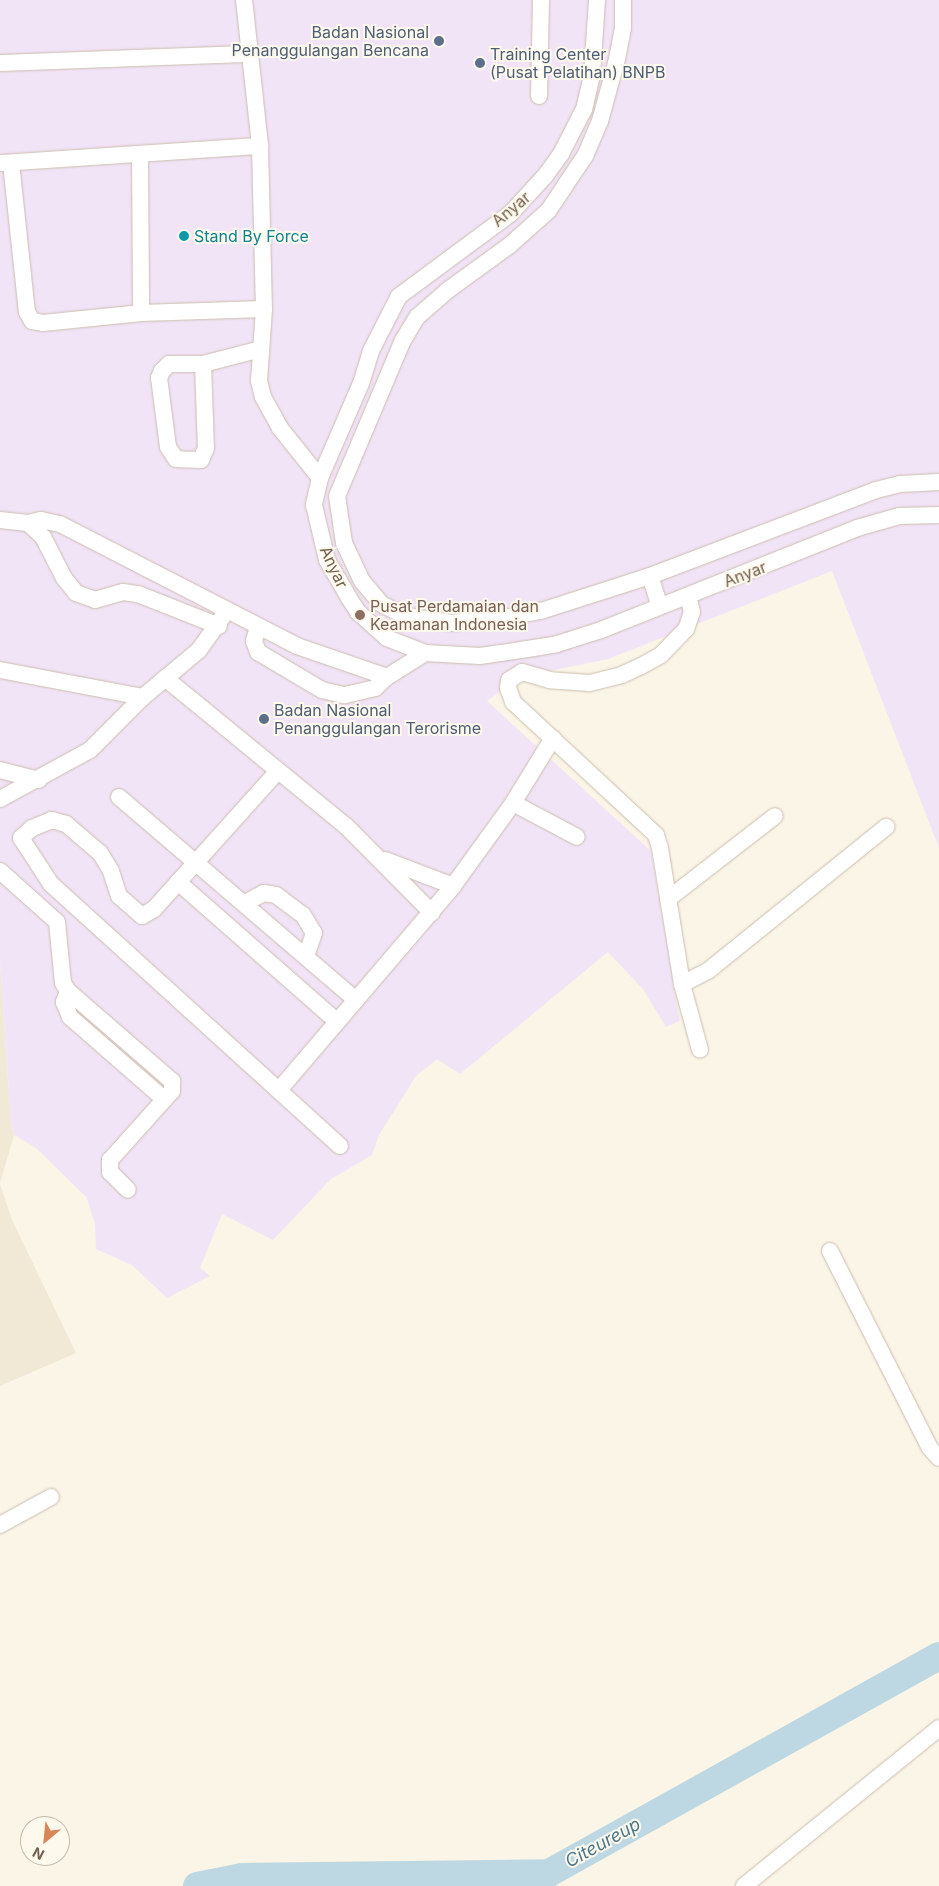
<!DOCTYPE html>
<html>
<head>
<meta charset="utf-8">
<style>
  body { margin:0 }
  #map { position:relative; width:939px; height:1886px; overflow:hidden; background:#faf5e7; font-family:Inter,sans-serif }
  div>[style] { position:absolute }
  .residential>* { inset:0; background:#f1e8d6 }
  .education>* { inset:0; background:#f2e4f7 }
  .river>* { height:28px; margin:-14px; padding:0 14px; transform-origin:14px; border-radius:14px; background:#bdd8e2 }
  .roads { filter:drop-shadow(0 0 1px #cbbeae) drop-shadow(0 0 1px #cbbeae) }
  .minor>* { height:16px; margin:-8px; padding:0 8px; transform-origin:8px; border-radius:8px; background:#fff }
  .dots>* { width:14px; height:14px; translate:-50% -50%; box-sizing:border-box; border:2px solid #fdf9ed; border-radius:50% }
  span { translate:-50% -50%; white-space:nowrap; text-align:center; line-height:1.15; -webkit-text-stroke:4px #fdf9ed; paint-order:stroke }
  .service-label { font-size:16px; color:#4e5e75 }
  .right { translate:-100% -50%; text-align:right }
  .left { translate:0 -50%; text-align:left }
  .street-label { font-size:16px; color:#725f4e }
  .culture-label { font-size:16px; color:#0d838f }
  .education-label { font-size:16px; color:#785e54 }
  .water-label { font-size:18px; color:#4c778a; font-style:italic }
  .north { position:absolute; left:20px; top:1816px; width:50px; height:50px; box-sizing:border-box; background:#fdf9ed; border:1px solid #c5bbad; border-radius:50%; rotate:208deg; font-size:14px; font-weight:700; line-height:20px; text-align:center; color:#725f4e }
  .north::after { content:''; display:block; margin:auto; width:18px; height:22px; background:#d98658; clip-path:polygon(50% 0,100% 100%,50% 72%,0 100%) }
</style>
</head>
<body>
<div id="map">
  <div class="residential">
    <i style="clip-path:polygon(0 962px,11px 1123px,14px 1135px,0 1183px)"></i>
    <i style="clip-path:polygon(0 1184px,12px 1220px,76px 1353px,0 1386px)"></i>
  </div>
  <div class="education">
    <i style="clip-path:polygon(0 0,939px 0,939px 848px,832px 571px,608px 659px,520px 677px,487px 701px,651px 851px,680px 1021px,666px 1027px,643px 989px,608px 952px,460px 1074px,437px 1059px,416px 1076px,379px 1135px,372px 1155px,331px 1179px,273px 1240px,222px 1214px,200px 1268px,210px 1276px,167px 1298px,132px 1265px,96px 1249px,95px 1224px,87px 1198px,36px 1148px,14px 1135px,11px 1123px,0 962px)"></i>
  </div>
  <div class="river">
    <i style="left:197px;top:1886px;width:46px;rotate:-11.3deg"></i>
    <i style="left:242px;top:1877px;width:307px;rotate:-0.7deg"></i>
    <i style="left:549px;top:1873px;width:446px;rotate:-29.1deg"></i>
  </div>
  <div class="roads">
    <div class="minor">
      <i style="left:244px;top:0;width:147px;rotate:83.7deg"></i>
      <i style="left:260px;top:146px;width:163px;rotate:88.6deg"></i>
      <i style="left:264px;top:309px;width:72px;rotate:94deg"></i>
      <i style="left:259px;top:381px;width:16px;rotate:76deg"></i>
      <i style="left:263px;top:397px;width:35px;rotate:61deg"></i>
      <i style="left:280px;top:428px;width:64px;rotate:51.3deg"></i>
      <i style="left:597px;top:0;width:75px;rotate:93.8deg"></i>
      <i style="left:592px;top:75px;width:35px;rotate:103deg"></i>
      <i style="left:584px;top:109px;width:51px;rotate:117.1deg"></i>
      <i style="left:561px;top:154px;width:27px;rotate:126deg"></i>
      <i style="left:545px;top:176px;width:52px;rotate:132.6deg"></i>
      <i style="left:510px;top:214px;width:138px;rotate:143.5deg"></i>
      <i style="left:399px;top:296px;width:62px;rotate:117deg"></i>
      <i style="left:371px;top:351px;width:31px;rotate:107deg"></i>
      <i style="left:362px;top:381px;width:106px;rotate:113.4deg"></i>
      <i style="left:320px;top:478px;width:28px;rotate:103deg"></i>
      <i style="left:314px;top:505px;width:57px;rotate:76.7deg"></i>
      <i style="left:327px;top:560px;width:44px;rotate:59.9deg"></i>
      <i style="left:349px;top:598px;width:17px;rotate:57deg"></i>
      <i style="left:358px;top:612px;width:39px;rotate:42deg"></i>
      <i style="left:387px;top:638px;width:41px;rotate:21.5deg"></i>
      <i style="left:425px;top:653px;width:55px;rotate:3.1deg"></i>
      <i style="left:480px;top:656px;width:41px;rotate:-8.3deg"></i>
      <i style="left:521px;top:650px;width:36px;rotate:-9deg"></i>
      <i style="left:557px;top:644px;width:46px;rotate:-17.7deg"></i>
      <i style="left:601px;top:630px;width:276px;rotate:-21.7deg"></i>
      <i style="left:857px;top:528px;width:44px;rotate:-15.9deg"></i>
      <i style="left:899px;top:516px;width:40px;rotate:-1.4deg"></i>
      <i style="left:623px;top:0;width:28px;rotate:90deg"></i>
      <i style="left:623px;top:28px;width:36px;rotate:101deg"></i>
      <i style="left:616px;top:63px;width:60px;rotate:105.4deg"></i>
      <i style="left:600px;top:121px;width:38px;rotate:113deg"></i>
      <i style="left:585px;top:156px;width:36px;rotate:124deg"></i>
      <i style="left:565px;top:186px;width:30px;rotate:124deg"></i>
      <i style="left:548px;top:211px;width:51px;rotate:138.2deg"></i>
      <i style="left:510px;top:245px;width:77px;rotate:144deg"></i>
      <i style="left:448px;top:290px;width:41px;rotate:138.9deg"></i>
      <i style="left:417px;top:317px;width:27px;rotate:121deg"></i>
      <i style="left:403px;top:340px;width:169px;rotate:112.9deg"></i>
      <i style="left:337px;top:496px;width:48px;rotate:81.5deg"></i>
      <i style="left:344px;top:543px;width:42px;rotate:64.7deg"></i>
      <i style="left:362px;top:581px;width:30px;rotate:50deg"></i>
      <i style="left:381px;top:604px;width:28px;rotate:26deg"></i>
      <i style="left:406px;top:616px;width:47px;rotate:8.7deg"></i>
      <i style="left:452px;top:623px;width:57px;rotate:-6deg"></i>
      <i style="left:509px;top:617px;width:33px;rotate:-11deg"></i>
      <i style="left:541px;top:611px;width:114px;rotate:-17.8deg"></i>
      <i style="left:650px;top:576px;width:242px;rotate:-20.8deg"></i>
      <i style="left:876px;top:490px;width:25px;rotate:-14deg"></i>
      <i style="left:900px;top:484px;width:39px;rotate:-3deg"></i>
      <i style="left:0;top:63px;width:250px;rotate:-2.1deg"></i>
      <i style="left:539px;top:96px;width:96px;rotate:-88.8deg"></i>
      <i style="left:140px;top:156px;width:157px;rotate:89.6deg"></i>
      <i style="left:1px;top:163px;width:260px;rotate:-3.8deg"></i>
      <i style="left:11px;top:163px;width:150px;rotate:83.9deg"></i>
      <i style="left:27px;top:312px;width:10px;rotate:61deg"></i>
      <i style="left:32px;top:321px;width:11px;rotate:10deg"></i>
      <i style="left:43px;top:323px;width:99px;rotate:-5.8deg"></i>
      <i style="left:141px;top:313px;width:123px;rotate:-1.9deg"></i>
      <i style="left:203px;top:364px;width:84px;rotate:88deg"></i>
      <i style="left:206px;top:448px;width:13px;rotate:113deg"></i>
      <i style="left:201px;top:460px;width:25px;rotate:-178deg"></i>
      <i style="left:176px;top:459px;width:14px;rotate:-124deg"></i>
      <i style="left:168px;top:447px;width:70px;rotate:-97.4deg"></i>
      <i style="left:159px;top:378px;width:8px;rotate:-67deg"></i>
      <i style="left:162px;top:371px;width:10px;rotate:-45deg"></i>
      <i style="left:169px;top:364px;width:34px"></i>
      <i style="left:203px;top:364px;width:60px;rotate:-14.5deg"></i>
      <i style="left:0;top:520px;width:28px;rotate:6deg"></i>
      <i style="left:28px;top:523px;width:13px;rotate:-13deg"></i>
      <i style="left:41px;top:520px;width:19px;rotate:12deg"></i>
      <i style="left:60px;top:524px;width:267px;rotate:27.2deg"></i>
      <i style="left:297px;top:646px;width:95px;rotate:19deg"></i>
      <i style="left:387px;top:677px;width:45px;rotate:-32.3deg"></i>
      <i style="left:28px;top:523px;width:21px;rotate:43deg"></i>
      <i style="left:43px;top:537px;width:46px;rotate:62.9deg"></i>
      <i style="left:64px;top:578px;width:19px;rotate:51deg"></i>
      <i style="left:76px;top:593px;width:20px;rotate:20deg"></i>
      <i style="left:95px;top:600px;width:29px;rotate:-16deg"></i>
      <i style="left:123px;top:592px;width:15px;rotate:8deg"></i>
      <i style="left:138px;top:594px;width:87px;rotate:21.6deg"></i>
      <i style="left:650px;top:576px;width:32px;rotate:72deg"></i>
      <i style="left:688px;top:596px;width:16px;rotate:76deg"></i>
      <i style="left:692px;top:612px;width:18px;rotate:109deg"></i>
      <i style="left:686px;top:629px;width:36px;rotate:134deg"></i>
      <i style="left:661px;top:655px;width:23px;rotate:151deg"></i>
      <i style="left:641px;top:666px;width:21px;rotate:155deg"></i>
      <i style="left:622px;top:675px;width:34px;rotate:166deg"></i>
      <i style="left:589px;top:683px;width:39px;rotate:-176deg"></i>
      <i style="left:550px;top:680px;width:29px;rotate:-164deg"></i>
      <i style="left:522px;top:672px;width:15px;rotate:148deg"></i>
      <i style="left:509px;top:680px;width:8px;rotate:97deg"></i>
      <i style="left:508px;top:688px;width:15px;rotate:70deg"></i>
      <i style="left:513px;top:702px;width:195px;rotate:42.9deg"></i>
      <i style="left:656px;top:835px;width:14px;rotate:73deg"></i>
      <i style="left:660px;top:848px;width:138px;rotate:80.8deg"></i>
      <i style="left:682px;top:984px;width:68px;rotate:74.7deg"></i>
      <i style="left:258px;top:627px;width:15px;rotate:106deg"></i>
      <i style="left:254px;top:641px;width:12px;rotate:70deg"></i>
      <i style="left:258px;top:652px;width:74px;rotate:30.7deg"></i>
      <i style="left:322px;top:690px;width:23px;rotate:13deg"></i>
      <i style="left:344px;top:695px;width:10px;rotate:-11deg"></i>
      <i style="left:354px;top:693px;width:22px;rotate:-13deg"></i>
      <i style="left:375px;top:688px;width:16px;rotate:-43deg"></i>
      <i style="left:0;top:670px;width:146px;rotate:10.7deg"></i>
      <i style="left:165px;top:678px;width:234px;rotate:39.3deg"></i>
      <i style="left:346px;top:826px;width:122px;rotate:45.3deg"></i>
      <i style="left:0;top:770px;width:40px;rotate:14.4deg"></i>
      <i style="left:277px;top:772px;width:184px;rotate:131.9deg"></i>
      <i style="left:154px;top:909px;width:14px;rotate:150deg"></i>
      <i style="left:142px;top:916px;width:30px;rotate:-139deg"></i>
      <i style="left:119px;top:896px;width:26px;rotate:-108deg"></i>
      <i style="left:111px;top:871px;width:21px;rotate:-121deg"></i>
      <i style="left:100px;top:853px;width:45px;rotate:-139.5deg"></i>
      <i style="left:66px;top:824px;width:15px;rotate:-164deg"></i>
      <i style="left:52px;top:820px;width:22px;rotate:158deg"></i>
      <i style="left:32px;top:828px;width:15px;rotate:138deg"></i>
      <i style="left:21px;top:838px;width:55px;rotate:56.9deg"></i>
      <i style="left:51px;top:884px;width:390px;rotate:42.2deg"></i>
      <i style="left:119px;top:797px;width:312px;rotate:40.6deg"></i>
      <i style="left:0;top:799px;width:102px;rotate:-28.6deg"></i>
      <i style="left:90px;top:750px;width:75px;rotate:-45deg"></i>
      <i style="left:143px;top:697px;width:73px;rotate:-40deg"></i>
      <i style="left:199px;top:650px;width:47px;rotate:-54.6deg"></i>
      <i style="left:513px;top:803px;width:72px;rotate:28deg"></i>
      <i style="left:385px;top:860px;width:73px;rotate:20.9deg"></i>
      <i style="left:0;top:871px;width:76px;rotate:41.8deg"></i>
      <i style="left:57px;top:922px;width:61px;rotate:84.4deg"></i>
      <i style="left:63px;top:983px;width:9px;rotate:58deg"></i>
      <i style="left:68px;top:991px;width:138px;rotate:40.9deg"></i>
      <i style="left:172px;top:1081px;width:10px;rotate:90deg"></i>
      <i style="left:172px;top:1091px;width:93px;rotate:131.9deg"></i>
      <i style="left:110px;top:1160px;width:12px;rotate:90deg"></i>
      <i style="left:110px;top:1172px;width:25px;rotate:45deg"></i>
      <i style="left:178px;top:882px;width:210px;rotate:41.3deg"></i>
      <i style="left:668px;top:899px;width:135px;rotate:-37.8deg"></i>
      <i style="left:245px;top:903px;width:21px;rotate:-28deg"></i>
      <i style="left:264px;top:893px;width:12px;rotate:9deg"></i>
      <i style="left:276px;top:895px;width:34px;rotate:37deg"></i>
      <i style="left:303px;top:915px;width:21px;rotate:59deg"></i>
      <i style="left:314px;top:933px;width:24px;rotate:109deg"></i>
      <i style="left:682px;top:984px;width:30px;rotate:-27deg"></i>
      <i style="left:709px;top:970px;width:228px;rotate:-38.9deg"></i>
      <i style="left:68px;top:991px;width:12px;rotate:110deg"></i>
      <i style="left:64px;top:1002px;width:16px;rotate:68deg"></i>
      <i style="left:70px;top:1017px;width:125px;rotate:41.1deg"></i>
      <i style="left:279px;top:1090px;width:268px;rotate:-49.5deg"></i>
      <i style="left:453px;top:886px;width:102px;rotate:-54.1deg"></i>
      <i style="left:513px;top:803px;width:76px;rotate:-58.4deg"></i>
      <i style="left:830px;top:1251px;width:221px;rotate:63.1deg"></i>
      <i style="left:930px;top:1448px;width:13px;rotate:48deg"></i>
      <i style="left:0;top:1525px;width:58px;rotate:-28.8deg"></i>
      <i style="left:744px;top:1886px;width:251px;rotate:-39deg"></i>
    </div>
  </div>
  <div class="dots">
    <i style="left:439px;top:41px;background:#5c6f8a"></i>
    <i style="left:480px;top:63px;background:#5c6f8a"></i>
    <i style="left:184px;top:236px;background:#0f9aa8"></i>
    <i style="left:360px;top:615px;background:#8d6e63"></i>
    <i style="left:264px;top:719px;background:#5c6f8a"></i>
  </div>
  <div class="service-label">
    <span class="right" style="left:429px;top:41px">Badan Nasional<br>Penanggulangan Bencana</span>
    <span class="left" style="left:490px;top:63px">Training Center<br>(Pusat Pelatihan) BNPB</span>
    <span class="left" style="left:274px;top:719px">Badan Nasional<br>Penanggulangan Terorisme</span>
  </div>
  <div class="street-label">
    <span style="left:511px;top:209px;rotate:-40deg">Anyar</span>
    <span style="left:334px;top:567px;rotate:65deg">Anyar</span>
    <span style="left:745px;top:574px;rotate:-21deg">Anyar</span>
  </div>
  <div class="culture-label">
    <span class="left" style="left:194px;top:236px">Stand By Force</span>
  </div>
  <div class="education-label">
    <span class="left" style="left:370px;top:615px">Pusat Perdamaian dan<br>Keamanan Indonesia</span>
  </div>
  <div class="water-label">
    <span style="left:603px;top:1843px;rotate:-29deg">Citeureup</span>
  </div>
  <div class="north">N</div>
</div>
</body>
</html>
